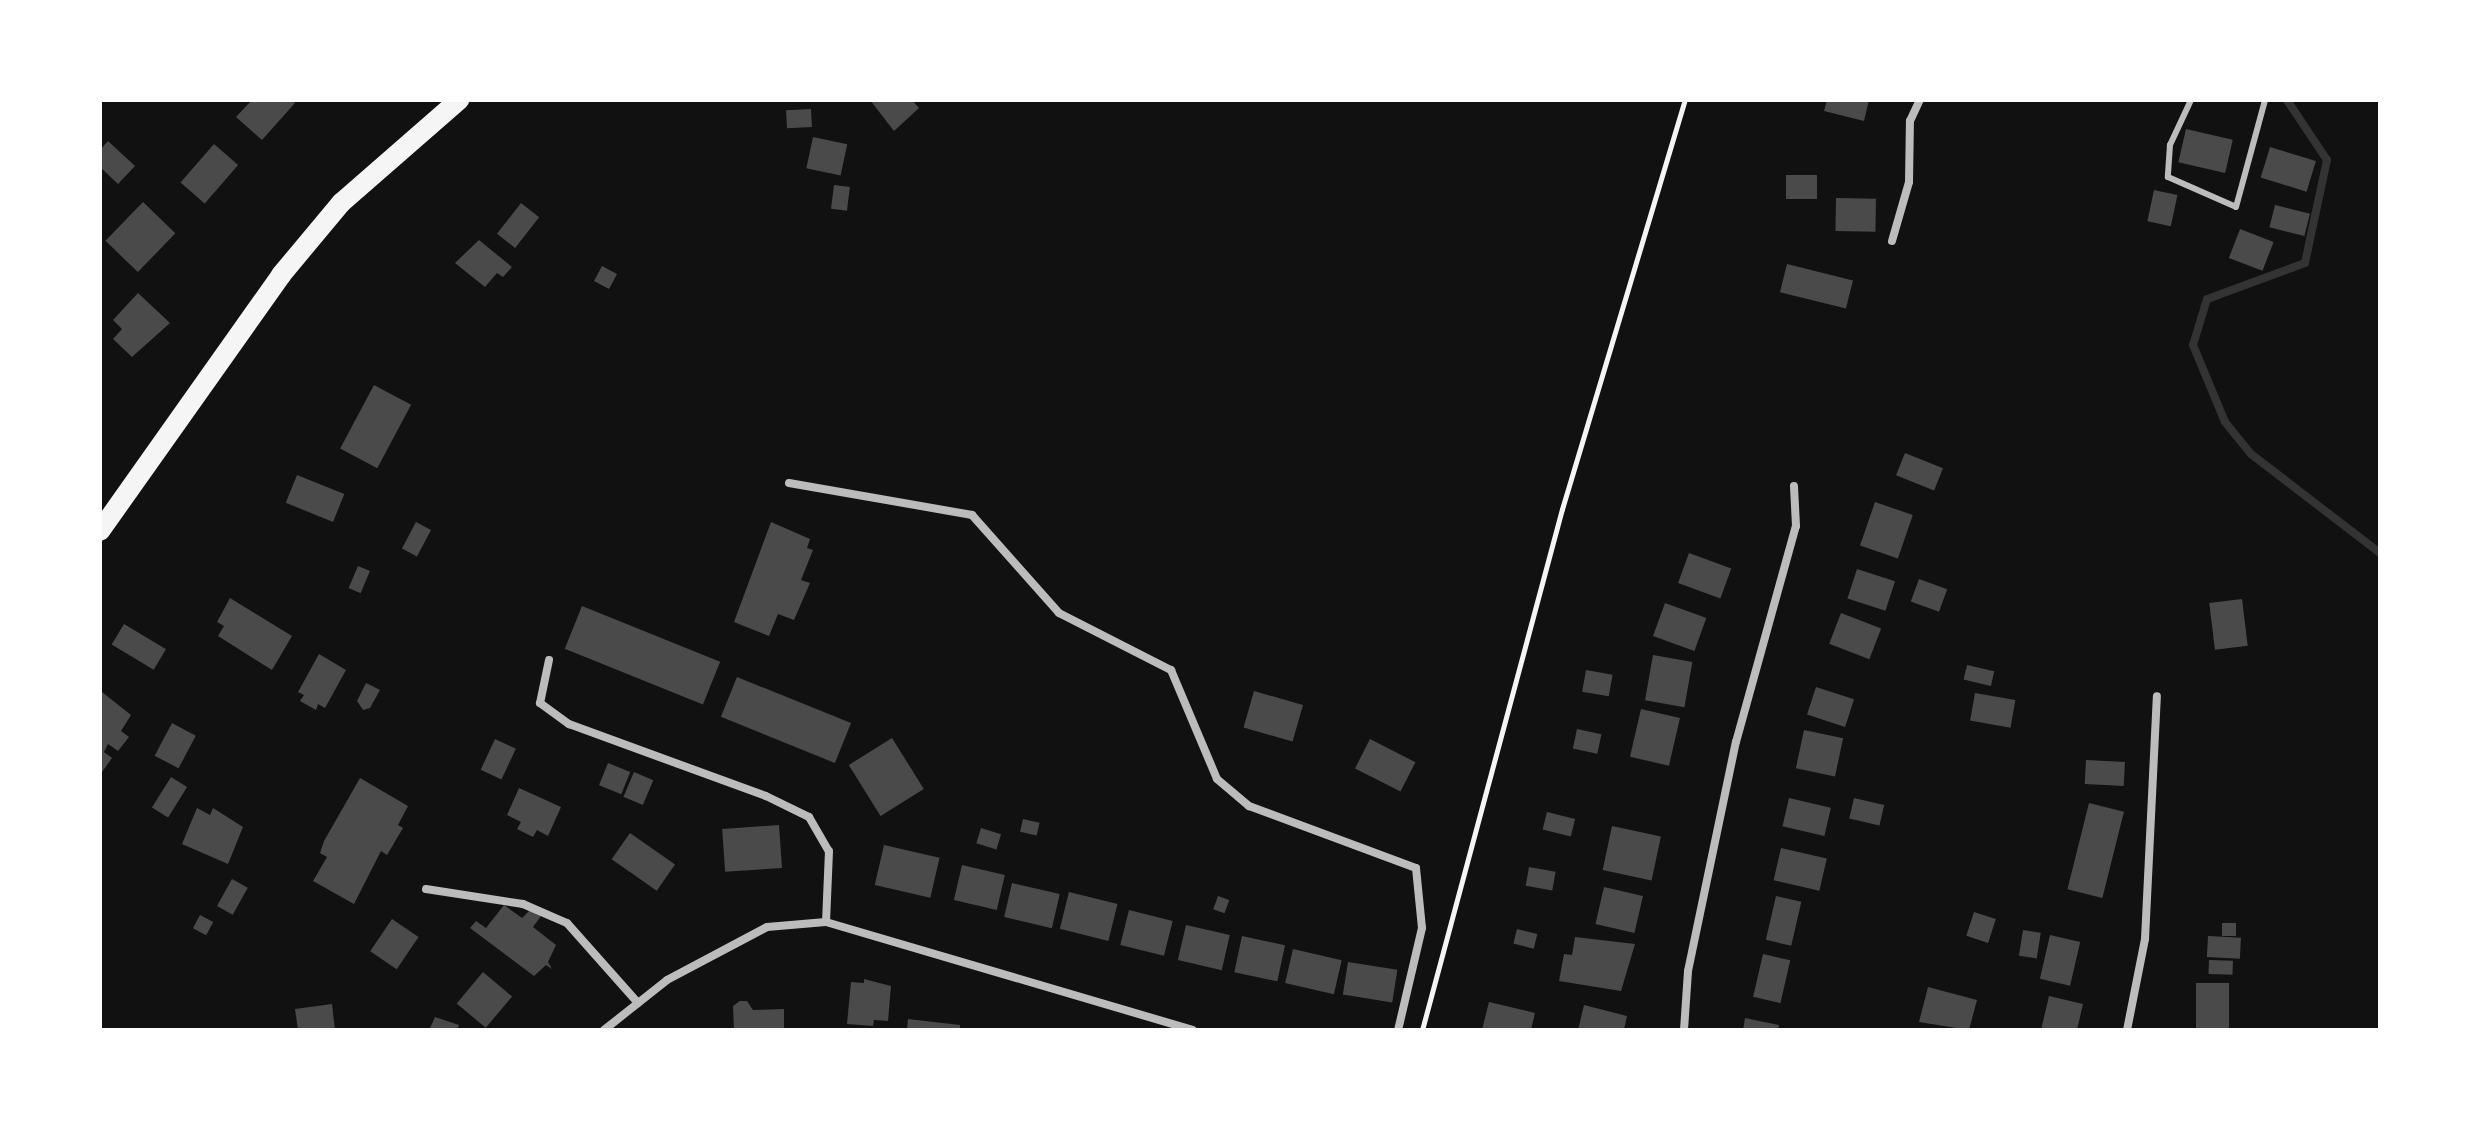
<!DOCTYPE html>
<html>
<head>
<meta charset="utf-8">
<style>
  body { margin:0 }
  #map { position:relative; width:2480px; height:1130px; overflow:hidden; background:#111; font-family:Barlow,sans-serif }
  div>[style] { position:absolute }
  .stream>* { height:8px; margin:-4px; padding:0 4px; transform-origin:4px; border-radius:4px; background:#333 }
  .building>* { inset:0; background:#4a4a4a; transform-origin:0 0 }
  .path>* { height:5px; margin:-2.5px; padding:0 2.5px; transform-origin:2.5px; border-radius:2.5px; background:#f5f5f5 }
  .service>* { height:6px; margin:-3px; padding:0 3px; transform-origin:3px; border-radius:3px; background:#bcbcbc }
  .minor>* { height:8px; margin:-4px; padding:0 4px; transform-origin:4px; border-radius:4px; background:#bcbcbc }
  .primary>* { height:20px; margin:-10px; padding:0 10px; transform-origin:10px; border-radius:10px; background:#f5f5f5 }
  span { translate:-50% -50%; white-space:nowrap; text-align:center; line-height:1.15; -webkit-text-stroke:6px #fff; paint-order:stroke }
  .frame { position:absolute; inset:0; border:102px solid #fff; pointer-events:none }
</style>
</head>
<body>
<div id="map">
  <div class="stream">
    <i style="left:2287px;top:100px;width:72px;rotate:56.3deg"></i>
    <i style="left:2327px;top:160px;width:105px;rotate:102.1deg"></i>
    <i style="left:2305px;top:263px;width:104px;rotate:159.8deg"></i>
    <i style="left:2207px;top:299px;width:48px;rotate:106.9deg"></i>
    <i style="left:2193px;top:345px;width:83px;rotate:67.4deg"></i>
    <i style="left:2225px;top:422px;width:41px;rotate:50.9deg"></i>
    <i style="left:2251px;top:454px;width:163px;rotate:37.5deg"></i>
  </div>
  <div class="building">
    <i style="clip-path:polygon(252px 100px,292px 100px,295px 103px,262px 140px,236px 117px)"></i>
    <i style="clip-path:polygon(870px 100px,912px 100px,919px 108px,894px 131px)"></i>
    <i style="clip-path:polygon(1827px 100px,1869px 100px,1864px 121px,1824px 111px)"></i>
    <i style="left:811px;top:109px;width:18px;height:25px;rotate:87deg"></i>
    <i style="left:2186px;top:129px;width:48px;height:34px;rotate:13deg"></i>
    <i style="left:813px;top:137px;width:35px;height:32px;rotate:12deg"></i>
    <i style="clip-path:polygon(108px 141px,135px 166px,118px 184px,100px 167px,100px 150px)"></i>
    <i style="left:214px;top:144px;width:32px;height:51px;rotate:41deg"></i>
    <i style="left:2270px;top:147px;width:48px;height:32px;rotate:17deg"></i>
    <i style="left:1786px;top:175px;width:31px;height:24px"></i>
    <i style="left:834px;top:185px;width:16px;height:24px;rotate:7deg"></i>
    <i style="left:2154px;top:190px;width:24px;height:32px;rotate:12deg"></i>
    <i style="left:1836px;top:198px;width:40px;height:33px;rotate:1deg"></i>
    <i style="left:143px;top:202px;width:45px;height:54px;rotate:44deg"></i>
    <i style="left:521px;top:203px;width:23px;height:39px;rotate:38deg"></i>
    <i style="left:2275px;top:205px;width:36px;height:23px;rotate:14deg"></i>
    <i style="left:2240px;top:229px;width:36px;height:31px;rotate:21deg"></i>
    <i style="clip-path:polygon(479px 240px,512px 267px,503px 277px,497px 273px,485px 287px,455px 263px)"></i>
    <i style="left:1787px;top:264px;width:68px;height:29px;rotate:14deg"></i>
    <i style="left:602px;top:266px;width:17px;height:17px;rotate:28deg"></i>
    <i style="clip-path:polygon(138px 293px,170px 323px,132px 357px,113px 339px,122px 329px,113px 320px)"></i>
    <i style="left:374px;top:385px;width:42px;height:72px;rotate:28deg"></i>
    <i style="left:1905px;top:453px;width:41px;height:24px;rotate:22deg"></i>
    <i style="left:297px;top:475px;width:51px;height:30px;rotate:22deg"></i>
    <i style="left:1875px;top:502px;width:40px;height:46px;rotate:19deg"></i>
    <i style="left:416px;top:522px;width:17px;height:30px;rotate:28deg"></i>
    <i style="clip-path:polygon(771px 522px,810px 539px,807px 548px,813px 550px,801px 580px,810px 583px,794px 620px,778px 614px,769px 636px,734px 622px)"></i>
    <i style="left:1689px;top:553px;width:45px;height:32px;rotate:20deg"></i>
    <i style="left:358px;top:566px;width:13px;height:24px;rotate:23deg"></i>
    <i style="left:1857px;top:569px;width:40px;height:31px;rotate:18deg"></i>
    <i style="left:1919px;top:579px;width:30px;height:24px;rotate:20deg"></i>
    <i style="clip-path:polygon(230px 598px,292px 636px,272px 670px,218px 636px,224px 626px,217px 622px)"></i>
    <i style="left:2242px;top:599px;width:47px;height:33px;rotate:83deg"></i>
    <i style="left:1665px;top:603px;width:44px;height:35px;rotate:20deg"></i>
    <i style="left:582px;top:606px;width:149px;height:46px;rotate:22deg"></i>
    <i style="left:1841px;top:613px;width:43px;height:33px;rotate:21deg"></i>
    <i style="left:124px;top:624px;width:49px;height:24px;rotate:31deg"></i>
    <i style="clip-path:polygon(319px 654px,346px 670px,325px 708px,318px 704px,316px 710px,300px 701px,304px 695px,298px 692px)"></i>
    <i style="left:1653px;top:655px;width:40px;height:46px;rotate:10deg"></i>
    <i style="left:1967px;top:665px;width:28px;height:15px;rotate:13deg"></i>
    <i style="left:1586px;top:670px;width:27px;height:22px;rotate:10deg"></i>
    <i style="left:737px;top:677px;width:123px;height:43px;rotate:22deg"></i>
    <i style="clip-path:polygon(366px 683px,380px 690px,370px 708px,363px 710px,357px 701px)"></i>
    <i style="left:1816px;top:687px;width:40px;height:29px;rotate:18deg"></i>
    <i style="left:1254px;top:691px;width:51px;height:38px;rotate:16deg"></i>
    <i style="clip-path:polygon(102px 692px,131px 715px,121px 731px,129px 737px,118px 751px,108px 744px,104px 752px,112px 758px,102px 772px)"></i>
    <i style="left:1975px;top:693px;width:41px;height:28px;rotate:10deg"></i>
    <i style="left:1641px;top:709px;width:40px;height:49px;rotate:13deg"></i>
    <i style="left:172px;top:723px;width:27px;height:37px;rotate:28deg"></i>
    <i style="left:1577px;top:729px;width:25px;height:20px;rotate:12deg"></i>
    <i style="left:1804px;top:730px;width:40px;height:39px;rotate:12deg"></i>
    <i style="left:892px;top:738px;width:60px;height:51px;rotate:58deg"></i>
    <i style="left:495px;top:739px;width:23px;height:34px;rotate:25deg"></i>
    <i style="left:1370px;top:739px;width:51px;height:33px;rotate:27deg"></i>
    <i style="left:2086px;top:760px;width:39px;height:24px;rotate:3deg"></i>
    <i style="left:608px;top:763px;width:24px;height:24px;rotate:22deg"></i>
    <i style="left:634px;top:772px;width:21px;height:27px;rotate:23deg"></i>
    <i style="left:171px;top:777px;width:19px;height:36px;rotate:32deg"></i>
    <i style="clip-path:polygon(360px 778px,408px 806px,398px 825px,403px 828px,387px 855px,381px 851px,354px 904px,313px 881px,327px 857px,320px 853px,324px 841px)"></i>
    <i style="clip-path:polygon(519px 788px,561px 807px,548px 836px,537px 830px,533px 837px,517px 829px,521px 822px,507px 815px)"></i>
    <i style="left:1789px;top:798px;width:43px;height:29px;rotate:13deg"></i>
    <i style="left:1854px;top:798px;width:31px;height:21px;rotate:13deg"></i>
    <i style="left:2089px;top:803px;width:36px;height:89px;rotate:14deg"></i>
    <i style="clip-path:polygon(197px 808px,210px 815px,213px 808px,243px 827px,228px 864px,182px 844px)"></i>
    <i style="left:1547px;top:812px;width:29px;height:18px;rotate:14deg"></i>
    <i style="left:1023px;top:819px;width:17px;height:13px;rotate:13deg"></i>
    <i style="left:779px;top:825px;width:43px;height:57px;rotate:86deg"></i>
    <i style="left:1612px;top:826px;width:50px;height:45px;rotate:12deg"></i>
    <i style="left:981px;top:828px;width:21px;height:16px;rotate:17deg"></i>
    <i style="left:630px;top:833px;width:55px;height:32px;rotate:35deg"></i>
    <i style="left:884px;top:845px;width:57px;height:41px;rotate:13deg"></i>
    <i style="left:1781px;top:848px;width:47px;height:33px;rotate:13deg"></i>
    <i style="left:962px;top:865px;width:44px;height:36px;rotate:13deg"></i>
    <i style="left:1529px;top:867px;width:27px;height:19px;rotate:10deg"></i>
    <i style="left:232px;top:879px;width:18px;height:31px;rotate:29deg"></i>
    <i style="left:1012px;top:883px;width:49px;height:35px;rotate:13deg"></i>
    <i style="left:1604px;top:887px;width:40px;height:38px;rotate:13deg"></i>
    <i style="left:1069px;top:892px;width:50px;height:38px;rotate:14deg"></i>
    <i style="left:1218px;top:896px;width:12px;height:14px;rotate:20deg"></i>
    <i style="left:1776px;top:896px;width:26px;height:45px;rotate:13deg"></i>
    <i style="clip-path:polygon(504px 905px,522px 918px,531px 909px,541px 916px,533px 927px,556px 945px,548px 962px,552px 969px,546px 965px,534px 976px,470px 928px,476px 921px,486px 928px)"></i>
    <i style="left:1129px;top:910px;width:45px;height:36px;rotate:14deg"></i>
    <i style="left:1974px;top:912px;width:23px;height:25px;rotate:18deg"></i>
    <i style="left:200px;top:915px;width:15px;height:15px;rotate:28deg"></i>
    <i style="left:392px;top:919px;width:32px;height:39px;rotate:34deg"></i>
    <i style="left:2222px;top:923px;width:14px;height:13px"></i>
    <i style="left:1186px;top:925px;width:45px;height:36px;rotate:13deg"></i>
    <i style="left:1517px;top:929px;width:21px;height:15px;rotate:14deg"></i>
    <i style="left:2023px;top:930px;width:18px;height:26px;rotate:9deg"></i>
    <i style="left:2050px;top:935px;width:31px;height:45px;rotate:13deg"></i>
    <i style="left:1242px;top:936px;width:44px;height:37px;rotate:12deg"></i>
    <i style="left:2208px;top:936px;width:33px;height:21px;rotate:3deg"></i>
    <i style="clip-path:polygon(1575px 937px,1635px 944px,1621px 991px,1559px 981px,1564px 954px,1572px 955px)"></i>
    <i style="left:1293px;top:949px;width:50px;height:35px;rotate:13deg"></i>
    <i style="left:1763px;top:954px;width:28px;height:44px;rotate:13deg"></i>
    <i style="left:2209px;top:960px;width:24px;height:14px;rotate:2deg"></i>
    <i style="left:1348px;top:962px;width:50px;height:33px;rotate:9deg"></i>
    <i style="left:483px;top:972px;width:38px;height:41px;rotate:40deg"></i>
    <i style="clip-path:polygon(864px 979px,891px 986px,888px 1021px,874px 1020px,873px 1026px,847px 1024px,851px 982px,864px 983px)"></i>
    <i style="left:2196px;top:983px;width:33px;height:47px"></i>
    <i style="clip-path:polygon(1928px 987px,1977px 1000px,1969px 1030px,1919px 1022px)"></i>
    <i style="clip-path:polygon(2049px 996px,2083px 1004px,2077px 1030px,2041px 1030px)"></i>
    <i style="clip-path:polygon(740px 1001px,747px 1001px,753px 1010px,784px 1009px,784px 1030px,734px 1030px,733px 1006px)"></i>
    <i style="clip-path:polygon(1489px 1002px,1535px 1013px,1531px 1030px,1482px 1030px)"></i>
    <i style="clip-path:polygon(332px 1004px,335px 1030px,298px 1030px,295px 1009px)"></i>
    <i style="clip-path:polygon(1584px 1005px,1627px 1016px,1624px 1030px,1578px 1030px)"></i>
    <i style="clip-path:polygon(435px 1017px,459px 1025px,457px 1030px,429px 1030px)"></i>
    <i style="clip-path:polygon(1745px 1018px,1779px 1025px,1778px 1030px,1743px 1030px)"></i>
    <i style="clip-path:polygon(908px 1019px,960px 1025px,960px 1030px,907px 1030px)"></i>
  </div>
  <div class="path">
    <i style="left:1422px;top:1030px;width:539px;rotate:-74.96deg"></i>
    <i style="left:1562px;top:509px;width:427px;rotate:-73.3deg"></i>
  </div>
  <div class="service">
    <i style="left:2191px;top:100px;width:50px;rotate:115deg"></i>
    <i style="left:2170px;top:145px;width:32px;rotate:94deg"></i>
    <i style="left:2168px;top:177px;width:74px;rotate:23.8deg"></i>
    <i style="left:2236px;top:207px;width:111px;rotate:-74.8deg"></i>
  </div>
  <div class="minor">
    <i style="left:1892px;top:241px;width:61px;rotate:-73.9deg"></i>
    <i style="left:1909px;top:182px;width:61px;rotate:-89.1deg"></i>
    <i style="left:1910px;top:121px;width:23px;rotate:-65deg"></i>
    <i style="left:789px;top:483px;width:186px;rotate:9.9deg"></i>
    <i style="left:972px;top:515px;width:131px;rotate:48.4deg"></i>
    <i style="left:1059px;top:613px;width:126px;rotate:27deg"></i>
    <i style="left:1171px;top:670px;width:118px;rotate:67.1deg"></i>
    <i style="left:1217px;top:779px;width:42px;rotate:40.2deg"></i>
    <i style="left:1249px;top:806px;width:178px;rotate:20.4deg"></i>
    <i style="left:1416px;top:868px;width:60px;rotate:84.3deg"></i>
    <i style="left:1422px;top:928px;width:105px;rotate:103.2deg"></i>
    <i style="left:549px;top:660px;width:44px;rotate:101.8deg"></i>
    <i style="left:540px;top:703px;width:36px;rotate:36deg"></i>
    <i style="left:569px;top:724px;width:210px;rotate:20.1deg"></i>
    <i style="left:766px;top:796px;width:48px;rotate:26deg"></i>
    <i style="left:809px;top:817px;width:39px;rotate:60deg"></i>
    <i style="left:829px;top:851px;width:71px;rotate:92.4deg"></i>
    <i style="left:426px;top:889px;width:98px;rotate:8.8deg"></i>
    <i style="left:523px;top:904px;width:48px;rotate:23.4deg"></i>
    <i style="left:567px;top:923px;width:107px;rotate:48.4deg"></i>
    <i style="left:604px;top:1030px;width:80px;rotate:-38.4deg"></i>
    <i style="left:667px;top:980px;width:113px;rotate:-27.9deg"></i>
    <i style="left:767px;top:927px;width:59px;rotate:-4.8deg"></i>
    <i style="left:826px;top:922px;width:382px;rotate:16.4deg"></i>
    <i style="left:1684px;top:1030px;width:59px;rotate:-86.1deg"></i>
    <i style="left:1688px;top:971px;width:234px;rotate:-78.2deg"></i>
    <i style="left:1736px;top:742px;width:224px;rotate:-74.5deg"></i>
    <i style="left:1796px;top:526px;width:40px;rotate:-92.9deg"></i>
    <i style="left:2127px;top:1030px;width:93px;rotate:-78.8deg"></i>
    <i style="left:2145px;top:939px;width:243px;rotate:-87.2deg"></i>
  </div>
  <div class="primary">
    <i style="left:100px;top:531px;width:314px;rotate:-54.7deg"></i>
    <i style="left:281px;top:275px;width:94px;rotate:-50.2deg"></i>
    <i style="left:341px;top:203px;width:157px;rotate:-41.1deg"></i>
  </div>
  <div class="frame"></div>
</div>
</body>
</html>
